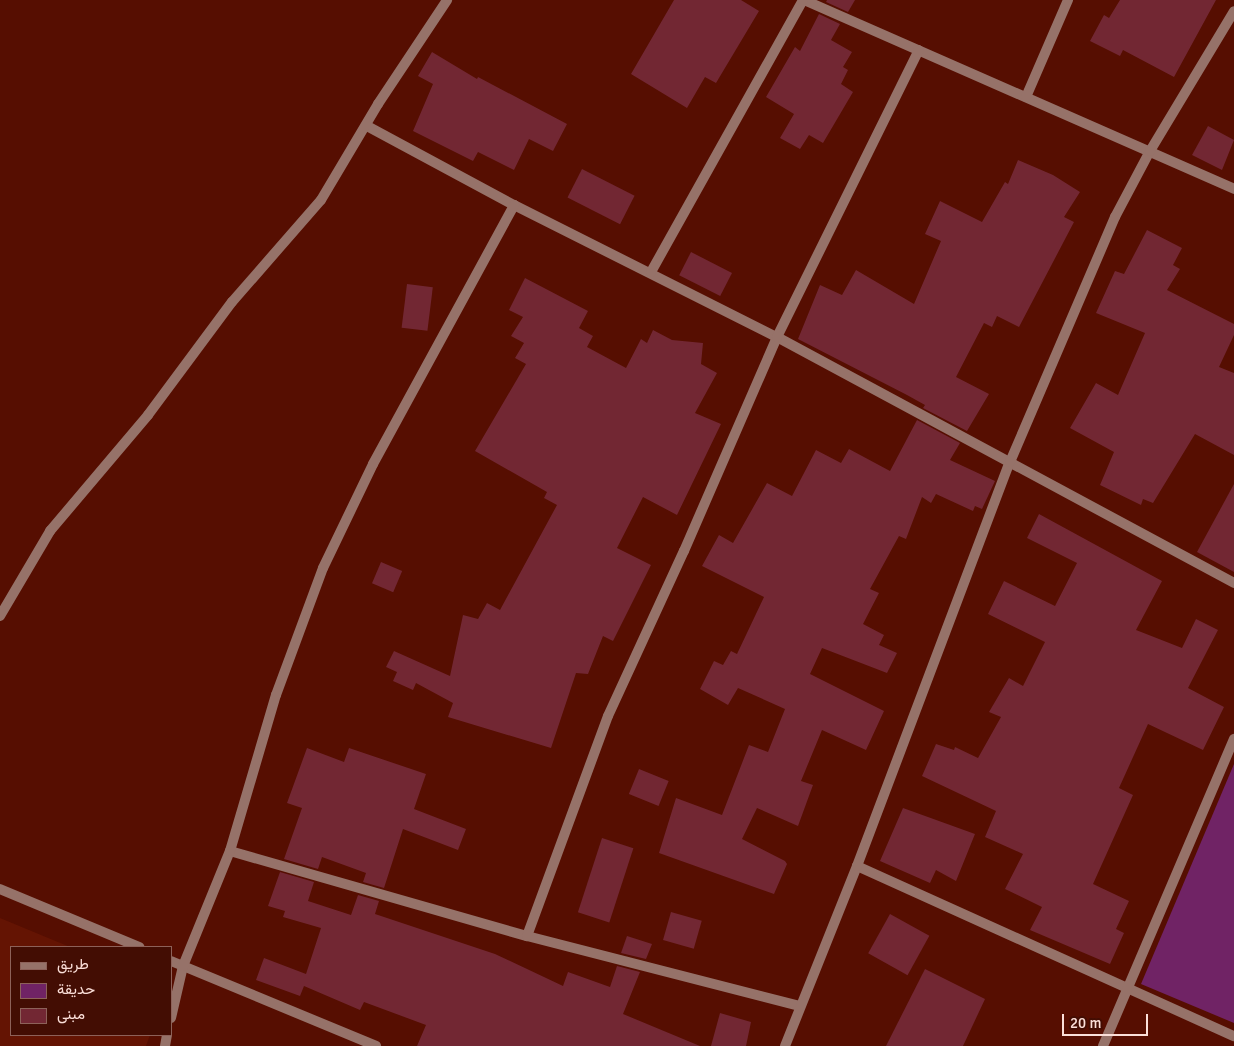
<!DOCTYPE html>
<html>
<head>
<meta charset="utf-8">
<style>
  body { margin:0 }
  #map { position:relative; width:1234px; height:1046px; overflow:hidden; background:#560e01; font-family:Signika,Vazirmatn,sans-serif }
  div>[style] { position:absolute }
  .built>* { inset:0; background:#641403 }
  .green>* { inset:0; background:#702365 }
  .building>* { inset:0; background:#722733; transform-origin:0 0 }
  .minor>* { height:10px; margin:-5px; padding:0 5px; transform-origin:5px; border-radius:5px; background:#967269 }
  span { translate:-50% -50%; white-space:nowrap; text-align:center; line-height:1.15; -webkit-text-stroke:5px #430d03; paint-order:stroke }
  .legend { position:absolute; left:10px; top:946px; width:162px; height:90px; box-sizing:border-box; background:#430d03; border:1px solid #8d6159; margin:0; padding:6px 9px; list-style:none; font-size:15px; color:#fbdfd9 }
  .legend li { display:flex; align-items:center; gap:10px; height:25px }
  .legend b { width:25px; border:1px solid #8d6159 }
  .scale { position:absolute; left:1062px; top:1014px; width:86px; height:22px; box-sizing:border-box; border:2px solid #fbdfd9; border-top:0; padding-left:6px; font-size:15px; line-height:18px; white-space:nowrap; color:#fbdfd9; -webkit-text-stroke:4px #430d03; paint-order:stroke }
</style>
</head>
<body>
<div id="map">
  <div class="built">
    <i style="clip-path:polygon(0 918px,70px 947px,11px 947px,11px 1035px,150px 1035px,146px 1046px,0 1046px)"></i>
  </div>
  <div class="green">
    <i style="clip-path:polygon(1234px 764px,1234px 1023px,1141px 984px)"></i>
  </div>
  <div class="building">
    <i style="clip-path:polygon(674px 0,741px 0,759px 11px,716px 83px,705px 77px,687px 108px,631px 74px)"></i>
    <i style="clip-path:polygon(827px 0,855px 0,848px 12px,826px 2px)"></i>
    <i style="clip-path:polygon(1120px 0,1216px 0,1174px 77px,1123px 50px,1120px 56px,1090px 41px,1104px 15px,1109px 18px)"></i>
    <i style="clip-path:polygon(819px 14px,840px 24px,831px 40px,852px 52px,843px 67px,848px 70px,841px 84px,853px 92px,823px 143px,809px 135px,800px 149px,780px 138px,794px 114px,766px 97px,795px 47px,800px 51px)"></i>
    <i style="clip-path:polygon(432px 52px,477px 79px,478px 77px,567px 124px,553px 151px,529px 139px,514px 170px,478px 152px,473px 161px,413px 131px,433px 84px,418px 76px)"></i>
    <i style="clip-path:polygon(1208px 126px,1234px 140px,1222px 170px,1192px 155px)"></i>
    <i style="clip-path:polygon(1018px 160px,1053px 175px,1080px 192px,1064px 217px,1074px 222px,1019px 327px,997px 316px,992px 327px,984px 323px,956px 377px,989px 394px,967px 431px,923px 408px,925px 405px,907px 395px,798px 339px,820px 285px,842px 295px,856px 270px,914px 304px,941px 241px,925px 234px,940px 201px,982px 222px,1005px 182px,1008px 184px)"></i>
    <i style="left:582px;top:169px;width:59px;height:32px;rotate:27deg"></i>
    <i style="clip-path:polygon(1147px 230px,1182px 248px,1173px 265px,1180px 269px,1167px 290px,1234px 324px,1234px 335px,1219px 367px,1234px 373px,1234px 455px,1195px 434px,1153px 503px,1143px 499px,1141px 505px,1100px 485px,1114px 452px,1070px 428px,1096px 383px,1118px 395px,1145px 333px,1096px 313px,1115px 271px,1124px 274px)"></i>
    <i style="left:691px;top:252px;width:46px;height:26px;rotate:27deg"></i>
    <i style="clip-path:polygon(525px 278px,588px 311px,579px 328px,593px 336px,587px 347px,626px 368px,641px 339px,647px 343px,653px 330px,672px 340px,703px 343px,701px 364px,717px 373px,695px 413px,721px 424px,677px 515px,643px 497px,617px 548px,651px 565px,613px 641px,603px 636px,588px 674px,576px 673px,551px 748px,448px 717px,453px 703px,416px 683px,413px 690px,393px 681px,397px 672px,386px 667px,394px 651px,450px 676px,463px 615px,478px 619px,487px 603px,500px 610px,557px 505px,544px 498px,547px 492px,475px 451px,526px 364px,515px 358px,524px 343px,511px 336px,523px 317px,509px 310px)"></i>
    <i style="left:407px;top:284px;width:26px;height:44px;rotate:7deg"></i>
    <i style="clip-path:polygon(917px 420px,960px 443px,950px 460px,995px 481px,982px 509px,975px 506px,973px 511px,936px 494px,931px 503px,922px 497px,906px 539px,899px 536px,870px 589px,879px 593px,863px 624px,884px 635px,879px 645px,897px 653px,887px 673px,822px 648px,810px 674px,884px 711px,866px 750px,822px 730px,801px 781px,813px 785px,798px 826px,757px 808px,742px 839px,785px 861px,787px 864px,774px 894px,659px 853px,676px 798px,722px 815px,749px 745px,768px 752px,785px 709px,738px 688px,728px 705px,700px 689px,714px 661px,723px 665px,731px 651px,737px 654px,764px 597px,702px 566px,719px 535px,733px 543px,767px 483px,792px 496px,816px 450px,841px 463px,849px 449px,890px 471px)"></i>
    <i style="clip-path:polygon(1234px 484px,1234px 572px,1197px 552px)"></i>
    <i style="clip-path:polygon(1039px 514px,1162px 581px,1136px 630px,1182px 648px,1196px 619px,1218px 630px,1188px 688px,1224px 707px,1203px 750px,1148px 724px,1119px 788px,1133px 795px,1093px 884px,1129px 901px,1116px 929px,1124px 933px,1110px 964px,1030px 930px,1042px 907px,1005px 889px,1023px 854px,985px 837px,996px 811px,922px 776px,936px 744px,954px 750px,955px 747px,978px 758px,1001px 717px,989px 712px,1009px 678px,1023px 686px,1045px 642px,988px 614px,1004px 581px,1055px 606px,1077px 563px,1027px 538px)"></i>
    <i style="left:381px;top:562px;width:23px;height:23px;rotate:23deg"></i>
    <i style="clip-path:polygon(307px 748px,344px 762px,349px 748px,426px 774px,414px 809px,466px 829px,458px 850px,403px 829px,384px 888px,363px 882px,366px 873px,322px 857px,318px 869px,284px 859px,302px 808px,287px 803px)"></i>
    <i style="left:639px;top:769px;width:32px;height:27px;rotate:22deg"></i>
    <i style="clip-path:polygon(903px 808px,975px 834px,956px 881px,936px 870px,930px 883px,880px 861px)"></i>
    <i style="left:602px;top:838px;width:33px;height:78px;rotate:18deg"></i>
    <i style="clip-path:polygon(280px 872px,314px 882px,308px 901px,351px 915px,358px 895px,379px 901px,375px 914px,495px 954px,563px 986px,568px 972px,610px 987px,617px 966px,640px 972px,623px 1014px,700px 1046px,417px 1046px,426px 1025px,364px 1002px,360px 1010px,304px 986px,300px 996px,256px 980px,264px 958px,306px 974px,321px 928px,283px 917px,285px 911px,268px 906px)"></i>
    <i style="left:671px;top:912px;width:32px;height:29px;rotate:16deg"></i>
    <i style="left:890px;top:914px;width:45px;height:45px;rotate:29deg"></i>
    <i style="clip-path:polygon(627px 936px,652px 944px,646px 959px,621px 953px)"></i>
    <i style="clip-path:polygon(925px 969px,985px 999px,963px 1046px,886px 1046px)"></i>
    <i style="clip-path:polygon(720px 1013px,751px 1022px,746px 1046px,711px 1046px)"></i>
  </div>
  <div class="minor">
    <i style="left:804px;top:0;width:470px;rotate:23.7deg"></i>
    <i style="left:1026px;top:97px;width:106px;rotate:-66.6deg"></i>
    <i style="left:367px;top:126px;width:167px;rotate:28.3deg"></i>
    <i style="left:514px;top:205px;width:294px;rotate:26.7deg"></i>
    <i style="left:777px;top:337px;width:519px;rotate:28.29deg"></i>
    <i style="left:651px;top:272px;width:312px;rotate:-60.8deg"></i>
    <i style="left:0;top:616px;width:99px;rotate:-59.5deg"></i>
    <i style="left:50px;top:531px;width:152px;rotate:-49.8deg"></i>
    <i style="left:148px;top:415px;width:141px;rotate:-53.4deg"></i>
    <i style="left:232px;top:302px;width:135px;rotate:-48.9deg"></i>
    <i style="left:321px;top:200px;width:112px;rotate:-59.3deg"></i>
    <i style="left:378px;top:104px;width:125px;rotate:-56.4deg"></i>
    <i style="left:230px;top:851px;width:309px;rotate:16deg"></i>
    <i style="left:527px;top:936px;width:282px;rotate:14.4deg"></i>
    <i style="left:857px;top:866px;width:414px;rotate:24.3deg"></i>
    <i style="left:0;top:889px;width:151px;rotate:22.6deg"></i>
    <i style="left:527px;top:936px;width:234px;rotate:-69.8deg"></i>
    <i style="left:608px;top:716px;width:182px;rotate:-65.3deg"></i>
    <i style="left:684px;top:551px;width:233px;rotate:-66.5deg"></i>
    <i style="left:777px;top:337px;width:320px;rotate:-63.7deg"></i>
    <i style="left:171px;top:961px;width:222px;rotate:22.5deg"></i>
    <i style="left:171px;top:1018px;width:53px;rotate:-77deg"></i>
    <i style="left:183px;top:966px;width:124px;rotate:-67.8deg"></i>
    <i style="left:230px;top:851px;width:163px;rotate:-73.6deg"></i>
    <i style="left:276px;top:695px;width:135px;rotate:-69.7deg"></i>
    <i style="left:323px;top:568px;width:115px;rotate:-64.3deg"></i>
    <i style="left:373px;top:464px;width:295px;rotate:-61.4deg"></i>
    <i style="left:165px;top:1046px;width:11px;rotate:-80deg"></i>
    <i style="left:785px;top:1046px;width:194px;rotate:-68.2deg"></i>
    <i style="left:857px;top:866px;width:432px;rotate:-69.3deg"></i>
    <i style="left:1010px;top:462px;width:267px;rotate:-66.8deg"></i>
    <i style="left:1115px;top:217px;width:75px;rotate:-62.1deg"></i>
    <i style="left:1150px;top:151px;width:163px;rotate:-59deg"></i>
    <i style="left:1103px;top:1046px;width:334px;rotate:-66.9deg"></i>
  </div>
  <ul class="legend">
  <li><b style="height:6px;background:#967269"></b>طريق</li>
  <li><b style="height:14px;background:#702365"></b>حديقة</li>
  <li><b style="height:14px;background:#722733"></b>مبنى</li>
  </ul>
  <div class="scale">20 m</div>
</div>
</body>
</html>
